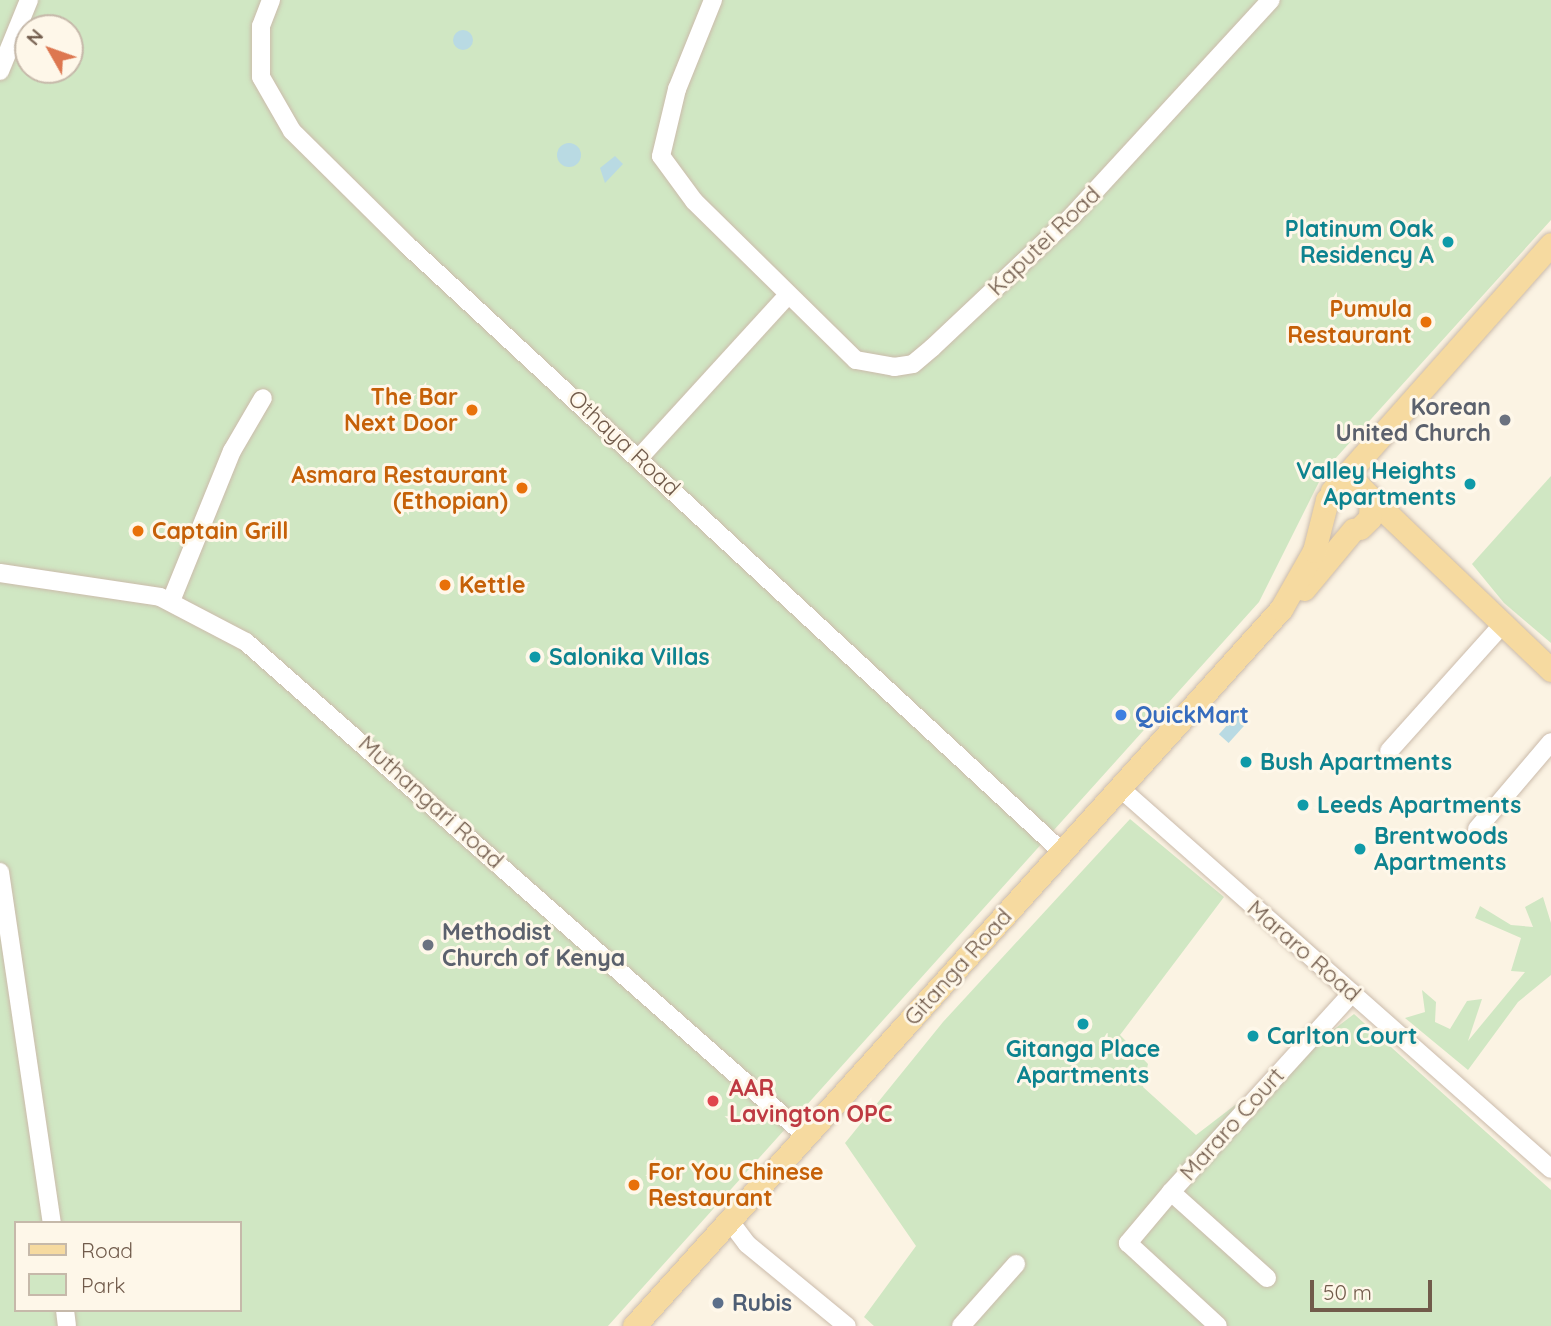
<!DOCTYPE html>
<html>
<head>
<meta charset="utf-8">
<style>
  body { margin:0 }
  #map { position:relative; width:1551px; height:1326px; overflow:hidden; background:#fbf3e3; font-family:Quicksand,sans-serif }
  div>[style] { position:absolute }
  .green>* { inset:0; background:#d0e7c3 }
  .water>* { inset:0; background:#b9dae3; transform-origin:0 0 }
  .round { border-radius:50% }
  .roads { filter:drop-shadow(0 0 2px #cbbbab) drop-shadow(0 0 2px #cbbbab) }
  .minor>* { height:18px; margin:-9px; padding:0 9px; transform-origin:9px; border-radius:9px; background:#fff }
  .major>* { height:23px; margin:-11.5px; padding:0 11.5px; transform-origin:11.5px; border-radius:11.5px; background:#f6daa0 }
  .dots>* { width:19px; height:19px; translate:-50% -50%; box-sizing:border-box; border:4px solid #fef7e9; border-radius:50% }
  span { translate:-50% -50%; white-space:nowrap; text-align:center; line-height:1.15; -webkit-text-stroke:6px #fef7e9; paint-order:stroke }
  .culture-label { font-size:23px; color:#0d838f; font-weight:700 }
  .right { translate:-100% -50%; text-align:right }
  .left { translate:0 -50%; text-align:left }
  .street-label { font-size:23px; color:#715b4b }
  .food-label { font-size:23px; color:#c56008; font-weight:700 }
  .worship-label { font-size:23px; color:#5b616d; font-weight:700 }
  .shop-label { font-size:23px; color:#366cbe; font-weight:700 }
  .health-label { font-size:23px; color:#be3a42; font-weight:700 }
  .service-label { font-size:23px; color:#4e5e75; font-weight:700 }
  .legend { position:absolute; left:14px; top:1221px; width:228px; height:91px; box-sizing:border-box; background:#fef7e9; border:2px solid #c6b9aa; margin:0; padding:9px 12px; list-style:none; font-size:21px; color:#715b4b }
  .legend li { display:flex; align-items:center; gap:14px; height:35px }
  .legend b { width:35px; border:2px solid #c6b9aa }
  .north { position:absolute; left:14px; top:14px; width:70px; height:70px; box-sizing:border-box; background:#fef7e9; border:2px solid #c6b9aa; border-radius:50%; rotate:310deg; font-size:19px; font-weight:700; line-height:28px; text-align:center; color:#715b4b }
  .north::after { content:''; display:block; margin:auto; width:24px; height:32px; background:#dd7750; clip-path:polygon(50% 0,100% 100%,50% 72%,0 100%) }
  .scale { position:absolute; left:1310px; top:1280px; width:122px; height:32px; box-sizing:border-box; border:4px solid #715b4b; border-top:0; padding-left:9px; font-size:21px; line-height:24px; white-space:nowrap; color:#715b4b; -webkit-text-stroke:5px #fef7e9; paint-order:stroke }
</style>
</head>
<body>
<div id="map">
  <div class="green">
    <i style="clip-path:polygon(evenodd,0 0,1551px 0,1551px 220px,1325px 470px,1259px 602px,608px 1326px,0 1326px,0 0,28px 28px,70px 28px,70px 70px,28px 70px,28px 28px,0 0,16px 1223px,240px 1223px,240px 1310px,16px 1310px,16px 1223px)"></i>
    <i style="clip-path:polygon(1551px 476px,1551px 643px,1504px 603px,1472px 564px)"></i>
    <i style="clip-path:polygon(1130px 819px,1224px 897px,1120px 1035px,1148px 1064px,1143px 1087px,1196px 1135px,1354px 1014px,1551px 1190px,1551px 1326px,874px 1326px,864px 1317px,916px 1246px,845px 1143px,943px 1022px)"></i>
    <i style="clip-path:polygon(1543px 897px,1551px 923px,1551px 975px,1518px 1002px,1468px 1070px,1405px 1018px,1425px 1012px,1422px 990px,1436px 1002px,1435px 1022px,1450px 1029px,1467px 1001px,1482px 999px,1468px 1041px,1525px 972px,1511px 971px,1521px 938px,1475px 918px,1480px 906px,1511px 925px,1533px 927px,1525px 907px)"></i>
  </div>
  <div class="water">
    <i class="round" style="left:453px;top:30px;width:20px;height:20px"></i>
    <i class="round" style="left:557px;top:143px;width:24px;height:24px"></i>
    <i style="clip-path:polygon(615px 156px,623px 164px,605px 183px,600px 168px)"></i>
    <i style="left:1239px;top:712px;width:13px;height:30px;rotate:42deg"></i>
  </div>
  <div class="roads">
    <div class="minor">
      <i style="left:271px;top:0;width:28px;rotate:111deg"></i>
      <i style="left:261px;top:26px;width:51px;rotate:90deg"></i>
      <i style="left:261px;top:77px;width:62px;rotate:60.1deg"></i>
      <i style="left:292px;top:131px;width:161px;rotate:44.7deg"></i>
      <i style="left:406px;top:244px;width:893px;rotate:42.82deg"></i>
      <i style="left:713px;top:0;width:96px;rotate:112deg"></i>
      <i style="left:677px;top:89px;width:69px;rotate:103.4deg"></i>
      <i style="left:661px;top:156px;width:56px;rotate:53.7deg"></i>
      <i style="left:694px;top:201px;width:227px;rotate:44.5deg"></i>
      <i style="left:856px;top:360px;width:39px;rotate:10deg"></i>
      <i style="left:894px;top:367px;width:19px;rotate:-9deg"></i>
      <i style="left:913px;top:364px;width:25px;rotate:-40deg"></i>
      <i style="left:932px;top:348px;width:194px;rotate:-43.3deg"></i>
      <i style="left:1073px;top:215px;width:292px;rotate:-47.4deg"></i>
      <i style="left:0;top:71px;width:77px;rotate:-67.8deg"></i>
      <i style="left:640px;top:457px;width:218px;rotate:-47.6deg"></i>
      <i style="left:0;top:573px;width:162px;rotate:8.5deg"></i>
      <i style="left:160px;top:597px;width:97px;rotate:27.6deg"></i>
      <i style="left:246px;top:642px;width:748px;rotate:41.42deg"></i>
      <i style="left:171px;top:601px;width:162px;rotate:-67.9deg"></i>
      <i style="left:232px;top:451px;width:61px;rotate:-59.7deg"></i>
      <i style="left:1389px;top:751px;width:169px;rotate:-48.1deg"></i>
      <i style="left:1120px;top:788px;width:575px;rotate:41.48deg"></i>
      <i style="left:1477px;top:829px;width:114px;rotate:-49.6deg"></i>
      <i style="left:0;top:872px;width:355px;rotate:81.6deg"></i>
      <i style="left:1171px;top:1192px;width:67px;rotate:130.1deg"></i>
      <i style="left:1128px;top:1243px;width:122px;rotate:42.7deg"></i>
      <i style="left:729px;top:1220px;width:30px;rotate:53deg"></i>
      <i style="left:747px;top:1244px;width:129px;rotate:39.4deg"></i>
      <i style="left:1267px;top:1278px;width:129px;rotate:-138.1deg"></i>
      <i style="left:1171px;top:1192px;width:269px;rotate:-47.7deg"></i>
      <i style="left:65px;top:1310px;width:16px;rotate:83deg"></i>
      <i style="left:961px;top:1326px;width:83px;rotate:-48.4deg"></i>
    </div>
    <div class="major">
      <i style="left:1332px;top:491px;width:330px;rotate:-48.4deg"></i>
      <i style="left:1371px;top:498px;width:249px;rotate:43.7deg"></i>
      <i style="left:1304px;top:589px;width:77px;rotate:-50.3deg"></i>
      <i style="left:634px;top:1326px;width:966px;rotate:-47.94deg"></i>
      <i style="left:1281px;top:609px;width:67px;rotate:-60.4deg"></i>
      <i style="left:1314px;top:551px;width:53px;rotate:-75.7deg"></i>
      <i style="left:1327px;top:500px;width:22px;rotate:-43deg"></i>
      <i style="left:1343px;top:485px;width:15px"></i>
      <i style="left:1358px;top:485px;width:18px;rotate:45deg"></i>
      <i style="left:1371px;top:498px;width:20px;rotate:93deg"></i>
      <i style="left:1370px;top:518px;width:14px;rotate:135deg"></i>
    </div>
  </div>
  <div class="dots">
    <i style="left:1448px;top:242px;background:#0f9aa8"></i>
    <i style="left:1426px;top:322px;background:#e8710a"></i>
    <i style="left:472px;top:410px;background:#e8710a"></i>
    <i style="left:1505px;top:420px;background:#6b7280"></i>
    <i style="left:1470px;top:484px;background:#0f9aa8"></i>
    <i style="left:522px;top:488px;background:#e8710a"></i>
    <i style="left:138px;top:531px;background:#e8710a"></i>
    <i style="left:445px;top:585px;background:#e8710a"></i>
    <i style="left:535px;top:657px;background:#0f9aa8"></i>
    <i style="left:1121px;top:715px;background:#3f7fe0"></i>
    <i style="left:1246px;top:762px;background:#0f9aa8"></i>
    <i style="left:1303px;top:805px;background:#0f9aa8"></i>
    <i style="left:1360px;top:849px;background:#0f9aa8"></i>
    <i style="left:428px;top:945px;background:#6b7280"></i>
    <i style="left:1083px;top:1024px;background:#0f9aa8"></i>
    <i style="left:1253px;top:1036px;background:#0f9aa8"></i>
    <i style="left:713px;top:1101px;background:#e0444e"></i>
    <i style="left:634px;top:1185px;background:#e8710a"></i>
    <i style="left:718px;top:1303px;background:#5c6f8a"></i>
  </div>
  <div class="culture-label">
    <span class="right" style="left:1434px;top:242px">Platinum Oak<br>Residency A</span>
    <span class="right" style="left:1456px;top:484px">Valley Heights<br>Apartments</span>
    <span class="left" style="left:549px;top:657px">Salonika Villas</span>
    <span class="left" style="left:1260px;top:762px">Bush Apartments</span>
    <span class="left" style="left:1317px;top:805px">Leeds Apartments</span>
    <span class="left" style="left:1374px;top:849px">Brentwoods<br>Apartments</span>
    <span class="left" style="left:1267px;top:1036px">Carlton Court</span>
    <span style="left:1083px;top:1062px">Gitanga Place<br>Apartments</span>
  </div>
  <div class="street-label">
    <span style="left:1044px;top:241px;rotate:-44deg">Kaputei Road</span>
    <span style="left:624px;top:443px;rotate:43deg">Othaya Road</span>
    <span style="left:431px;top:802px;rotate:42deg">Muthangari Road</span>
    <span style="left:1304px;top:951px;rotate:41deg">Mararo Road</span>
    <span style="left:958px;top:967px;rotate:-48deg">Gitanga Road</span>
    <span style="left:1232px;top:1124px;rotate:-48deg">Mararo Court</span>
  </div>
  <div class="food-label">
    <span class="right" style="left:1412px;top:322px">Pumula<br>Restaurant</span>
    <span class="right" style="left:458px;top:410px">The Bar<br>Next Door</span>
    <span class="right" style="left:508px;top:488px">Asmara Restaurant<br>(Ethopian)</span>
    <span class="left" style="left:152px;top:531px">Captain Grill</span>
    <span class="left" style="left:459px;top:585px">Kettle</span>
    <span class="left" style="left:648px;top:1185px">For You Chinese<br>Restaurant</span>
  </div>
  <div class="worship-label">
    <span class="right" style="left:1491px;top:420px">Korean<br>United Church</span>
    <span class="left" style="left:442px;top:945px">Methodist<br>Church of Kenya</span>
  </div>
  <div class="shop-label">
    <span class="left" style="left:1135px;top:715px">QuickMart</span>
  </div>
  <div class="health-label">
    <span class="left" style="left:729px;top:1101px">AAR<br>Lavington OPC</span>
  </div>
  <div class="service-label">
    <span class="left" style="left:732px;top:1303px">Rubis</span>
  </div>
  <ul class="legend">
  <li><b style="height:9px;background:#f6daa0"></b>Road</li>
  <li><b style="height:19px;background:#d0e7c3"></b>Park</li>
  </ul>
  <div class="north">N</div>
  <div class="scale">50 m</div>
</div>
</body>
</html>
